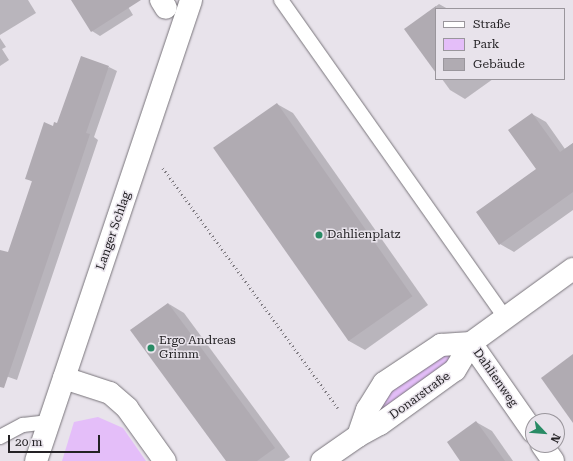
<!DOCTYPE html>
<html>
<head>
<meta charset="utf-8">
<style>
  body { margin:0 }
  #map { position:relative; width:573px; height:461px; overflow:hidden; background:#e8e3eb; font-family:"Roboto Serif",serif }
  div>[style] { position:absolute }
  .green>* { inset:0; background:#e4bef9 }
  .shadow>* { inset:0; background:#0003 }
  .building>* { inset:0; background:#b0abb2; transform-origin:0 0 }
  .path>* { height:2.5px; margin-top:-1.25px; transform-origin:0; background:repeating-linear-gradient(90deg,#817d83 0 1px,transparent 0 4px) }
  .roads { filter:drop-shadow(0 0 1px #78747a) drop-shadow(0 0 1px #78747a) }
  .service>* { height:14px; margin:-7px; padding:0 7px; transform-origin:7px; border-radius:7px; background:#fff }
  .minor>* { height:22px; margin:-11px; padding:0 11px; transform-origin:11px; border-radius:11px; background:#fff }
  .dots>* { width:11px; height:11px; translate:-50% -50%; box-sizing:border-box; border:2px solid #e8e3eb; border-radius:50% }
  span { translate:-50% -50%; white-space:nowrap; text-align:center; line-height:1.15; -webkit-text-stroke:3px #e8e3eb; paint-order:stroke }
  .street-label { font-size:12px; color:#242225 }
  .poi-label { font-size:12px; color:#242225 }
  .left { translate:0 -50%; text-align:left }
  .legend { position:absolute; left:435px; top:8px; width:130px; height:72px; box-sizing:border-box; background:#e8e3eb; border:1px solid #9a969c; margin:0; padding:5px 7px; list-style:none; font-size:12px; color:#242225 }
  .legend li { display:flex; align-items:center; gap:8px; height:20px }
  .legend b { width:20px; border:1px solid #9a969c }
  .north { position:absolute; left:525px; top:413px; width:40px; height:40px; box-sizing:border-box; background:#e8e3eb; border:1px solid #9a969c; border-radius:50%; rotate:116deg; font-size:11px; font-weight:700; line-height:16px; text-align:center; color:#242225 }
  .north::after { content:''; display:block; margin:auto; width:14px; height:18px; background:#298b65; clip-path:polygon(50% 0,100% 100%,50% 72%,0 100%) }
  .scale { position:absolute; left:8px; top:435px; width:92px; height:18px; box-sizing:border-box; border:2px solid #242225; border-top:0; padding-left:5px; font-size:12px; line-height:14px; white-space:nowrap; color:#242225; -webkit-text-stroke:3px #e8e3eb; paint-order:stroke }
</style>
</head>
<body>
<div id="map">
  <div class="green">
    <i style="clip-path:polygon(449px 347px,460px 352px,377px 420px,371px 412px,389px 388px)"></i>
    <i style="clip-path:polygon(98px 417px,123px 428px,146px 461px,62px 461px,74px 422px)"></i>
  </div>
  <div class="shadow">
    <i style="clip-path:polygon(0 0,28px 0,36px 13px,0 35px)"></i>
    <i style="clip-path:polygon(72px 0,124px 0,133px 15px,100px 36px,92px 31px)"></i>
    <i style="clip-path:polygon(439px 4px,448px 9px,436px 9px,436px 71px,406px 29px)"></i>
    <i style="clip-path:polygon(0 38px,6px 47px,2px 49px,9px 60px,0 66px)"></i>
    <i style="clip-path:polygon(109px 67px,117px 71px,94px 137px,98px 140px,17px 380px,0 374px,0 257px,9px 253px,33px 182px,26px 178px,53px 127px,58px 124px)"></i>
    <i style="clip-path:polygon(442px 79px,493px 79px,465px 99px,450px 90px)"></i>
    <i style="clip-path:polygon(277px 104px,293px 113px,428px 305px,365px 350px,349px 341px)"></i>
    <i style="clip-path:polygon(532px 114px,546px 122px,565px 149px,573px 143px,573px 210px,514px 252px,500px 244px,538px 169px)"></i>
    <i style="clip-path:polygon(169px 304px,184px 313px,290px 457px,284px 461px,227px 461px)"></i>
    <i style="clip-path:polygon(476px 422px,492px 431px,513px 461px,461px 461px)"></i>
  </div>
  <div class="building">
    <i style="clip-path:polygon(71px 0,141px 0,91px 32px)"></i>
    <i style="clip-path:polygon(436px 6px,436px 73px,404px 29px)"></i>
    <i style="clip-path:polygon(81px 56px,109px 66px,86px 133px,90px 134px,80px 164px,4px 388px,0 387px,0 250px,8px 252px,32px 181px,25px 179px,44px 122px,53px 126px,54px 122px,57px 123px)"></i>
    <i style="left:277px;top:103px;width:236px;height:78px;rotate:55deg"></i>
    <i style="clip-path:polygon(532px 113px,560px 152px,573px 143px,573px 192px,499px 245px,476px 212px,536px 169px,508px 130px)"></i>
    <i style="clip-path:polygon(168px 303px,275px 448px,257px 461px,226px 461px,130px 330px)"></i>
    <i style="clip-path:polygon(573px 354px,573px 423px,541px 378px)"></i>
    <i style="clip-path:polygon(476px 421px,505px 461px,460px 461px,447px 442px)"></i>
  </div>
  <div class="path">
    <i style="left:163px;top:168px;width:297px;rotate:53.9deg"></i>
  </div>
  <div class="roads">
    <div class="service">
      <i style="left:281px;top:0;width:389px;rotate:54.8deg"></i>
      <i style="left:0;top:437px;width:26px;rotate:-28deg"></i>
      <i style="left:23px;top:425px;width:26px;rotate:-7deg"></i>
    </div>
    <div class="minor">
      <i style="left:161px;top:0;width:9px;rotate:58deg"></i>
      <i style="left:471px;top:343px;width:108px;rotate:55.1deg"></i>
      <i style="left:64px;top:378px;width:48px;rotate:18.1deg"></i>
      <i style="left:110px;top:393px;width:23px;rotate:41deg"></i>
      <i style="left:127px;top:408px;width:65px;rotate:54.4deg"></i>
      <i style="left:358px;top:436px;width:28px;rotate:-71deg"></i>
      <i style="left:367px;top:410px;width:32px;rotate:-58deg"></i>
      <i style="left:384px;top:383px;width:69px;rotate:-33.7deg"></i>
      <i style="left:441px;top:345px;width:30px;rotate:-4deg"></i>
      <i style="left:542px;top:445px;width:19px;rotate:55deg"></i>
      <i style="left:36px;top:461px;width:486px;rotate:-71.4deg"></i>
      <i style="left:322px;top:461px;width:44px;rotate:-34.8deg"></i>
      <i style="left:358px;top:436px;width:25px;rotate:-29deg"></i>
      <i style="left:380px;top:424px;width:92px;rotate:-35.8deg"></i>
      <i style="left:455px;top:370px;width:31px;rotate:-59deg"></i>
      <i style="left:471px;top:343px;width:126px;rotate:-36deg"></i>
    </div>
  </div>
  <div class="dots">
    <i style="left:319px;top:235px;background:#298b65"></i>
    <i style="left:151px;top:348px;background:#298b65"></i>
  </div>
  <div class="street-label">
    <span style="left:114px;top:231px;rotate:-71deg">Langer Schlag</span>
    <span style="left:495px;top:378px;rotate:55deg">Dahlienweg</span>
    <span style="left:420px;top:396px;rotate:-36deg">Donarstraße</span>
  </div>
  <div class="poi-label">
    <span class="left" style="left:327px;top:235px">Dahlienplatz</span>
    <span class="left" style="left:159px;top:348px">Ergo Andreas<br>Grimm</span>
  </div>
  <ul class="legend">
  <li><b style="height:5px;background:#fff"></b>Straße</li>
  <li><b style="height:11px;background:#e4bef9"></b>Park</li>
  <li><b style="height:11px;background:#b0abb2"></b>Gebäude</li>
  </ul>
  <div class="north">N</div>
  <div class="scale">20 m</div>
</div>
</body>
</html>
